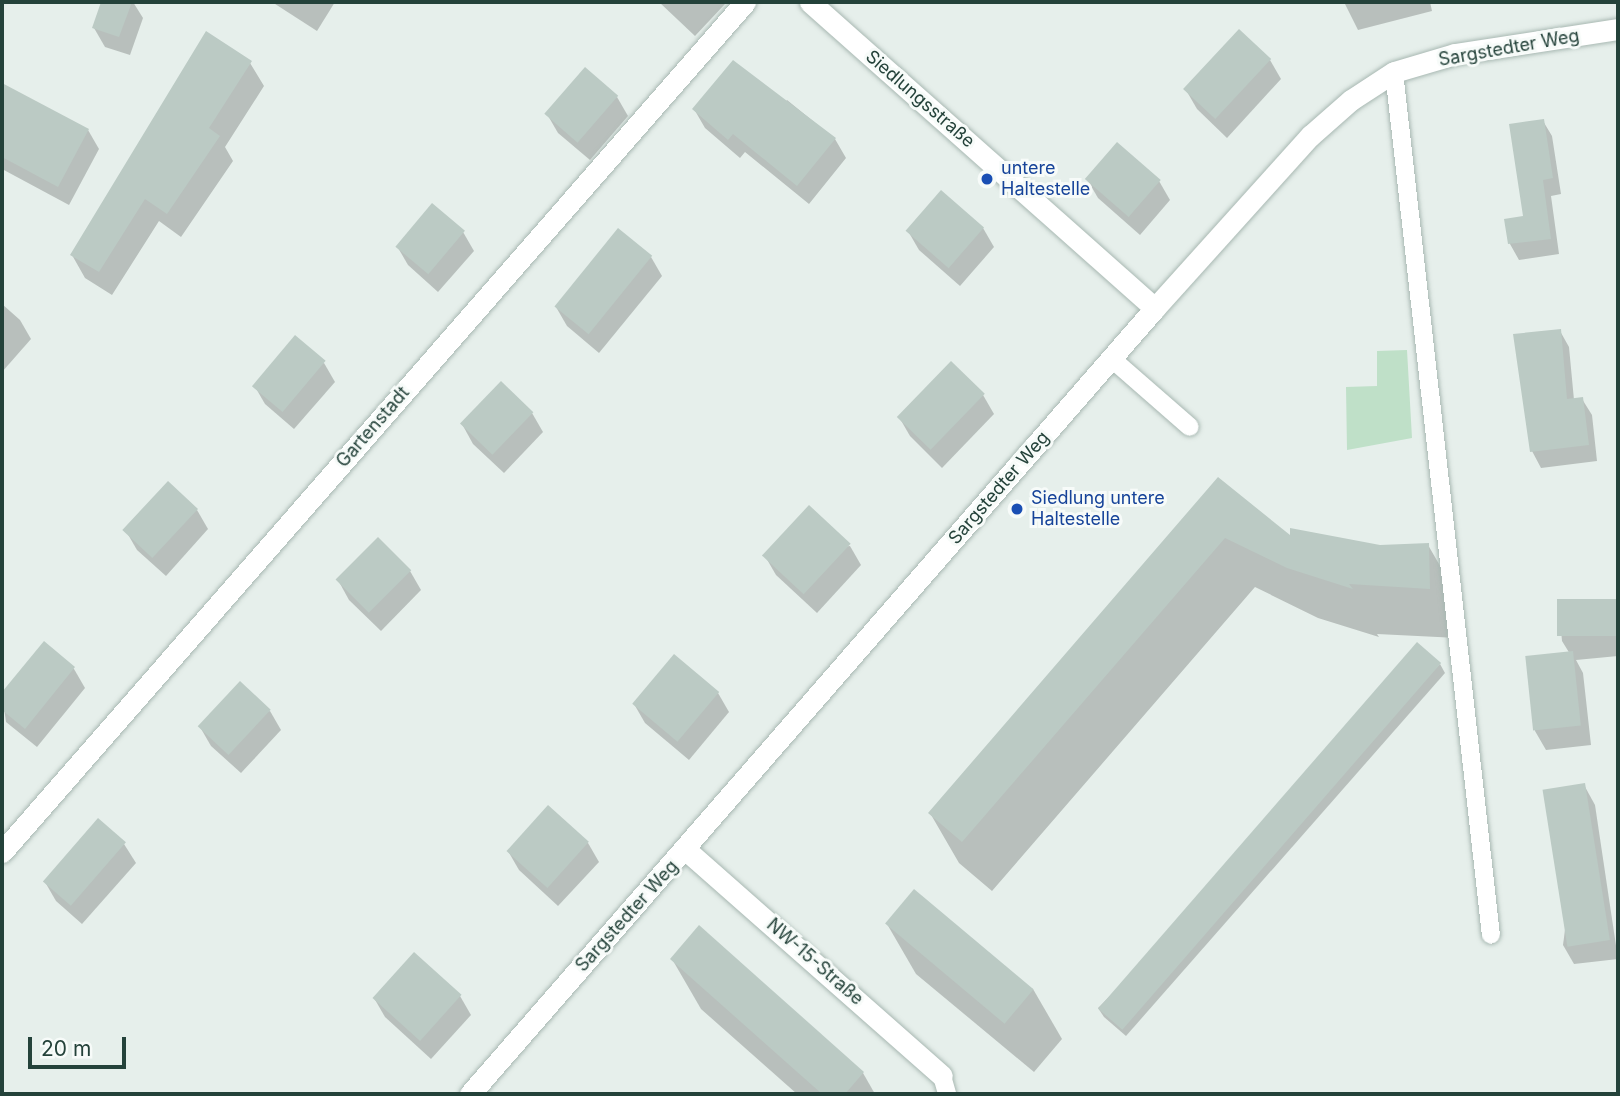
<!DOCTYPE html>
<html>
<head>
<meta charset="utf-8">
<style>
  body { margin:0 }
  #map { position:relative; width:1620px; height:1096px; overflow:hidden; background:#e6efeb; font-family:Inter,sans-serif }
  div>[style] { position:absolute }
  .green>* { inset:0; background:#bfe0c8 }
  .shadow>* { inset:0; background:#0003 }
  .building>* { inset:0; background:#bbcac4; transform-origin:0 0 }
  .roads { filter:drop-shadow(0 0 2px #a8b8b2) drop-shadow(0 0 2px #a8b8b2) }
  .lane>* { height:18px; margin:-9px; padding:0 9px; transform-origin:9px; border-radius:9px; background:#fff }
  .street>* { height:21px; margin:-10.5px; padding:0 10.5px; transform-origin:10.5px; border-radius:10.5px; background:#fff }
  .secondary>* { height:21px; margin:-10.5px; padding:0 10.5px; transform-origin:10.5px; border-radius:10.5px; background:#fff }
  .dots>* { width:19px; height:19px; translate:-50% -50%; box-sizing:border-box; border:4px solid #f7fbf9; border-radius:50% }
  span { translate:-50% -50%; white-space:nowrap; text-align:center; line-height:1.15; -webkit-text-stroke:6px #f7fbf9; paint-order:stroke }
  .street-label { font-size:18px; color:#24423a }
  .transit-label { font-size:18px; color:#164399 }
  .left { translate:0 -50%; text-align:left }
  .frame { position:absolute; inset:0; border:4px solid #24423a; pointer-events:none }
  .scale { position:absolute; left:28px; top:1037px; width:98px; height:32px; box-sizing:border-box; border:4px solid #24423a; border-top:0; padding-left:9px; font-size:21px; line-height:24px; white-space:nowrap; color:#24423a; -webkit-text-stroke:5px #f7fbf9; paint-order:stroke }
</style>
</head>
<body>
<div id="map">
  <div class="green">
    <i style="clip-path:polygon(1407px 350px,1412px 438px,1347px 450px,1346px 387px,1377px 386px,1377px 351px)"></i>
  </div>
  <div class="shadow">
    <i style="clip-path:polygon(103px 2px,133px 2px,143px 18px,130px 55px,105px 47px,94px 28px)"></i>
    <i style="clip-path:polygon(272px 2px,335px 2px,317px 31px)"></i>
    <i style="clip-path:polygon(659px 2px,723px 2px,725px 4px,695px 36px)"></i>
    <i style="clip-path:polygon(1344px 2px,1430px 2px,1432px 11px,1358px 30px)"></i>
    <i style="clip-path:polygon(1270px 60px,1281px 79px,1227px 138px,1197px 109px,1186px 90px)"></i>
    <i style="clip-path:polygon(250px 63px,264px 86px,225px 147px,233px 161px,181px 237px,159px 221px,112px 295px,85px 278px,72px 255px)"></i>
    <i style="clip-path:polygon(2px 84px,88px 130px,99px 149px,69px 205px,2px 169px)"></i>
    <i style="clip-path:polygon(617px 97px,628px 116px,590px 160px,558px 133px,547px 114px)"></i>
    <i style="clip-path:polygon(787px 100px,835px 139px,846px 158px,809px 204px,745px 152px,740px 158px,705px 128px,694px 109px,784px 104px)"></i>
    <i style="clip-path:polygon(1543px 121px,1552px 136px,1561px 194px,1551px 196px,1559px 254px,1519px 260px,1510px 244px,1506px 220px,1525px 218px)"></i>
    <i style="clip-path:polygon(1087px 179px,1159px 181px,1170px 200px,1140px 235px,1098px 198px)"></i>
    <i style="clip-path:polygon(983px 228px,994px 247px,960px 286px,919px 250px,908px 231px)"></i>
    <i style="clip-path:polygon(463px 232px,474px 251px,438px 292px,408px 265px,397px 246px)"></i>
    <i style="clip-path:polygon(651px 257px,662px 276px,599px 353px,567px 326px,556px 307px)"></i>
    <i style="clip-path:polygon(2px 304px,20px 320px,31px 339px,2px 372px)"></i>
    <i style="clip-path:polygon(1560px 331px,1569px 347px,1574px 400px,1582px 399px,1592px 415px,1597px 461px,1541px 468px,1532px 451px)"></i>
    <i style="clip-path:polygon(324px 363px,335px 382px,294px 429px,265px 404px,254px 385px)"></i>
    <i style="clip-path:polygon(983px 395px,994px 414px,942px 468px,910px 436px,899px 417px)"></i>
    <i style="clip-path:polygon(532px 413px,543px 432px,504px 473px,473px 444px,462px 424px)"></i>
    <i style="clip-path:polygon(1219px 479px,1291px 539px,1379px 547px,1428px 545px,1457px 595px,1458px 638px,1377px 634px,1379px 637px,1318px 618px,1255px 587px,992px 891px,959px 863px,930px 813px)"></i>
    <i style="clip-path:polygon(197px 510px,208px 529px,166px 576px,137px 550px,126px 531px)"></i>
    <i style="clip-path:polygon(850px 546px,861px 565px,817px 613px,776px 575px,765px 556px)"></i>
    <i style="clip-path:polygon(410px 571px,421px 590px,381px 631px,349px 600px,338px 580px)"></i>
    <i style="clip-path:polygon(1618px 601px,1618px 656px,1576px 660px,1583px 673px,1591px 745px,1546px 750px,1535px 731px,1527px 658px,1570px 654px,1562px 641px,1559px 608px)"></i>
    <i style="clip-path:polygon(44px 644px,74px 669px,85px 688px,37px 747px,6px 722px,2px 694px)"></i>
    <i style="clip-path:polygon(1440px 664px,1445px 673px,1126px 1036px,1104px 1017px,1098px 1008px)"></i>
    <i style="clip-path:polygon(718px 693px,729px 712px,689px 760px,645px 723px,634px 704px)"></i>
    <i style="clip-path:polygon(270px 711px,281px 730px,241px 773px,211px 746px,200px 727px)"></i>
    <i style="clip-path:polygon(1584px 785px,1595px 805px,1618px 959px,1574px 964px,1563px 945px)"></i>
    <i style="clip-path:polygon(588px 843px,599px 862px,558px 906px,519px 870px,508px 851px)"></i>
    <i style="clip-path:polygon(124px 844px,136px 863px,82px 924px,56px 901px,45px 882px)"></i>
    <i style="clip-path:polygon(887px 924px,1033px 989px,1062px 1039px,1034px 1072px,916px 974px)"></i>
    <i style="clip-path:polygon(414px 954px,460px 996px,471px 1015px,431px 1059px,385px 1017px,374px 998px)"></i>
    <i style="clip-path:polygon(672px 959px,863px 1073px,875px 1094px,797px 1094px,701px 1009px)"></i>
  </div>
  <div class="building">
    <i style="clip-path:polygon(101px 2px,132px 2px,119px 37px,92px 28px)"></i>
    <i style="left:1239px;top:29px;width:44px;height:82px;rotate:43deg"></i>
    <i style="clip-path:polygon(206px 31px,252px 61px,209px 128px,220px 136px,167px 214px,145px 199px,99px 272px,70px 255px)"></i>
    <i style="clip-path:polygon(733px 60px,836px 138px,797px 186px,733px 134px,728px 140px,692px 109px)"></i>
    <i style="left:585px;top:67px;width:44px;height:62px;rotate:41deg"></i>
    <i style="clip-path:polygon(2px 83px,89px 129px,58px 187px,2px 157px)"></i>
    <i style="clip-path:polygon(1544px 119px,1553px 178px,1543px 180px,1551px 239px,1508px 244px,1504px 219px,1523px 216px,1509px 124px)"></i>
    <i style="left:1117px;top:142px;width:58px;height:49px;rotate:41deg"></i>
    <i style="left:941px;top:190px;width:57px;height:54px;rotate:41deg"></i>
    <i style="left:432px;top:203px;width:43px;height:57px;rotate:40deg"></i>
    <i style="left:618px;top:228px;width:44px;height:101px;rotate:39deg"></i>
    <i style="clip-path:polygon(1561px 329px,1567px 399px,1583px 397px,1589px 445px,1530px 452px,1513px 334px)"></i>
    <i style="left:295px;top:335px;width:40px;height:67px;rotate:40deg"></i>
    <i style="left:951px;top:361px;width:47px;height:78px;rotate:44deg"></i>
    <i style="left:501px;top:381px;width:45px;height:59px;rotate:44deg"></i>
    <i style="clip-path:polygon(1218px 477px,1290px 535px,1290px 528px,1380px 545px,1429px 543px,1430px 589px,1349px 584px,1353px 589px,1287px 568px,1225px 538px,962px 842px,928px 813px)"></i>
    <i style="left:168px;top:481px;width:41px;height:67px;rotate:43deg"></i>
    <i style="left:809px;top:505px;width:57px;height:69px;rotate:43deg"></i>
    <i style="left:378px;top:537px;width:47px;height:60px;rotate:45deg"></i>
    <i style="left:1618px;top:599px;width:37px;height:61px;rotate:90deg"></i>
    <i style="clip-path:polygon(44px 641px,75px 667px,25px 729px,2px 710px,2px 692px)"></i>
    <i style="left:1417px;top:642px;width:32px;height:486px;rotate:41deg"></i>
    <i style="left:1573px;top:651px;width:75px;height:48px;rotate:84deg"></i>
    <i style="left:674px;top:654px;width:59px;height:65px;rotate:40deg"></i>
    <i style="left:240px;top:681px;width:42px;height:62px;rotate:43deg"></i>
    <i style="left:1585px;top:783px;width:159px;height:43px;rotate:81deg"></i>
    <i style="left:548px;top:805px;width:55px;height:62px;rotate:42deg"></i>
    <i style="left:98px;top:818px;width:37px;height:84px;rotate:41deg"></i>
    <i style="left:914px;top:889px;width:156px;height:45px;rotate:40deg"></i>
    <i style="clip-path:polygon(699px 925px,864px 1072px,845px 1094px,822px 1094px,670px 959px)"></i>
    <i style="left:414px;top:952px;width:64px;height:62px;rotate:42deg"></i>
  </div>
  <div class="roads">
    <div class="lane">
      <i style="left:1394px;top:72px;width:868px;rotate:83.59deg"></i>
      <i style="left:1112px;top:359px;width:103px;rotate:41.1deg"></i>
      <i style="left:942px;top:1076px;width:19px;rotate:74deg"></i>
    </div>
    <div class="street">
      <i style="left:686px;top:850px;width:341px;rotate:41.4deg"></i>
      <i style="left:2px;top:852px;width:1129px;rotate:-48.84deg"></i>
    </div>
    <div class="secondary">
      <i style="left:810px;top:2px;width:461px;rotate:41.6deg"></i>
      <i style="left:470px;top:1094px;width:1043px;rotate:-48.93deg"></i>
      <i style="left:1155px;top:308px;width:232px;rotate:-48deg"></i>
      <i style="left:1310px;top:136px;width:55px;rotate:-41.3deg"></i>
      <i style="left:1351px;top:100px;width:51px;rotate:-33.1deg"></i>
      <i style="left:1394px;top:72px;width:64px;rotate:-16.4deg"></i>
      <i style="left:1455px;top:54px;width:165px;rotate:-8.7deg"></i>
    </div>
  </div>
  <div class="dots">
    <i style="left:987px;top:179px;background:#1a4fb4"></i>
    <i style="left:1017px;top:509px;background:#1a4fb4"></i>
  </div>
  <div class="street-label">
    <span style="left:1509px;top:48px;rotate:-10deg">Sargstedter Weg</span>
    <span style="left:920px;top:99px;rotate:41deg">Siedlungsstraße</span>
    <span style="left:373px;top:427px;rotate:-49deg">Gartenstadt</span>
    <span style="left:999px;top:488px;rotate:-49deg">Sargstedter Weg</span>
    <span style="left:627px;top:916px;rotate:-48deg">Sargstedter Weg</span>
    <span style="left:815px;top:962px;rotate:41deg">NW-15-Straße</span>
  </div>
  <div class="transit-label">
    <span class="left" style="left:1001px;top:179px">untere<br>Haltestelle</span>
    <span class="left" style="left:1031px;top:509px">Siedlung untere<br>Haltestelle</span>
  </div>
  <div class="frame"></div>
  <div class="scale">20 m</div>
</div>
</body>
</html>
